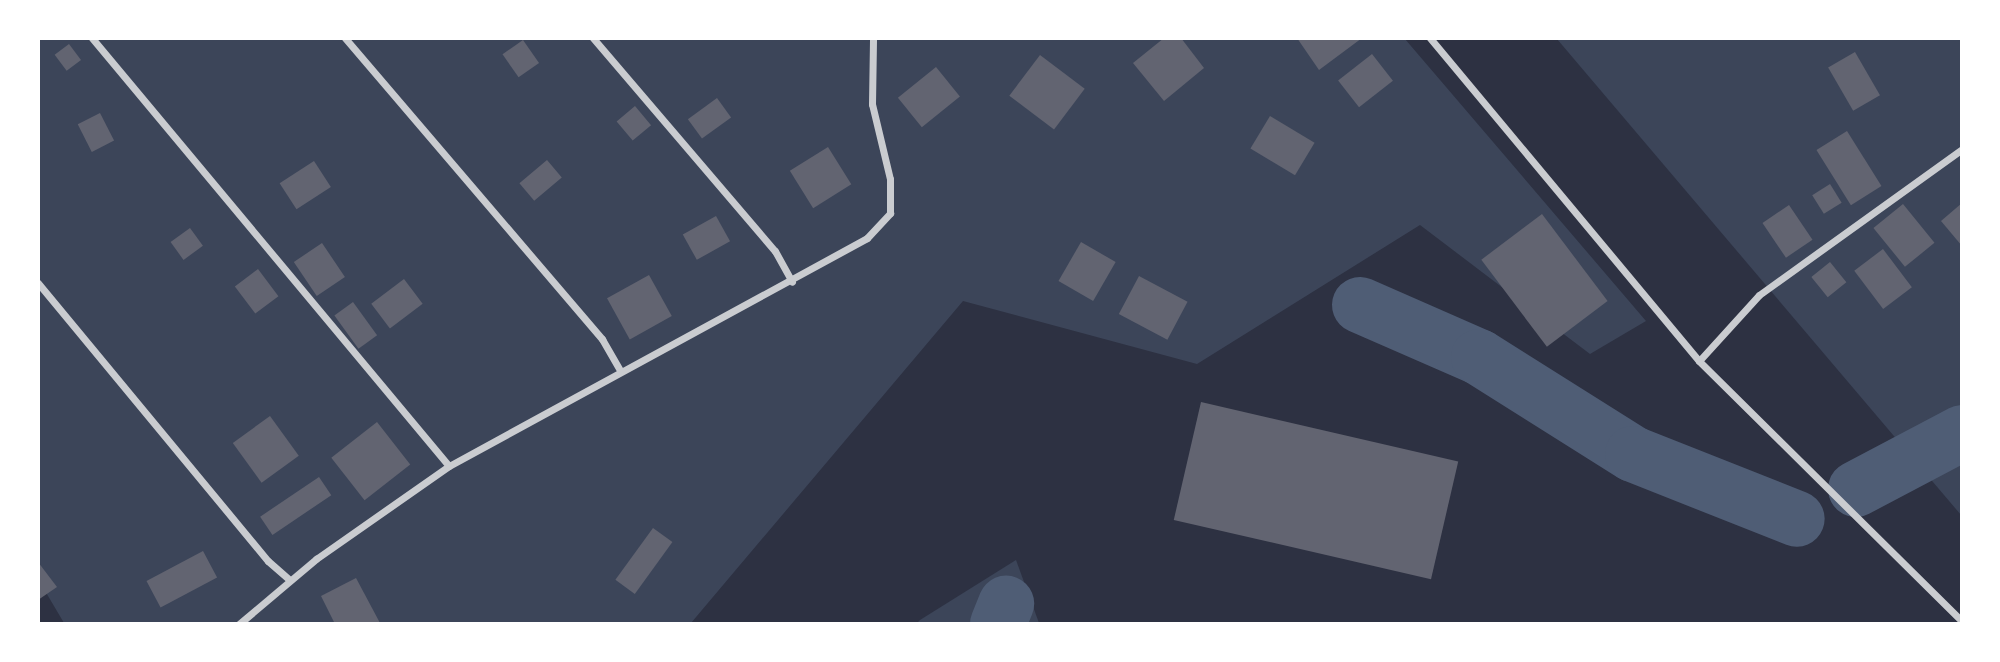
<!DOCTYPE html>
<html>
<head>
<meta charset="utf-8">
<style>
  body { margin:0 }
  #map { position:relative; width:2000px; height:662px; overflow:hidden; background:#2d3142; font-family:"Golos Text",sans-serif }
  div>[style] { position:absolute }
  .green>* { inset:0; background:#3c4559 }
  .river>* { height:56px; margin:-28px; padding:0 28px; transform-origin:28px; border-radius:28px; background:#4f5d75 }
  .building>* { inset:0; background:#626471; transform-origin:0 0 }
  .minor>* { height:7px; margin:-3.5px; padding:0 3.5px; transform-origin:3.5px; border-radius:3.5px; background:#caccd0 }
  span { translate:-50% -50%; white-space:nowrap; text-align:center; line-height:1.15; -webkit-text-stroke:7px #fff; paint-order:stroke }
  .frame { position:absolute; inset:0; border:40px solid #fff; pointer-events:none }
</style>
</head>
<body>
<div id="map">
  <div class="green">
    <i style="clip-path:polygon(38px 39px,1405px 39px,1646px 321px,1590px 354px,1420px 225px,1197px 364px,963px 301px,691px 623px,64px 623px,38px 579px)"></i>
    <i style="clip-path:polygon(1557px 39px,1961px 39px,1961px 515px)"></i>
    <i style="clip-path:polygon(1016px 560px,1039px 623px,917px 623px,920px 620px)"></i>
  </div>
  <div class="river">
    <i style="left:1360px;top:305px;width:130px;rotate:23.6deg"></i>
    <i style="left:1479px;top:357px;width:182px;rotate:32.2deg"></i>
    <i style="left:1633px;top:454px;width:176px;rotate:21.6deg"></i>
    <i style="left:1856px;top:489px;width:120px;rotate:-27.8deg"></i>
    <i style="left:998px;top:624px;width:22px;rotate:-68deg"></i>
  </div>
  <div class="building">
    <i style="clip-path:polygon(1164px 38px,1181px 38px,1204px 68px,1164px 101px,1133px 63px)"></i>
    <i style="clip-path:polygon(1297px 38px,1362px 38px,1319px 70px)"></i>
    <i style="left:523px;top:40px;width:28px;height:25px;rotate:55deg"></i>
    <i style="left:69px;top:44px;width:20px;height:18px;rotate:53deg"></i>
    <i style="left:1855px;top:52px;width:50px;height:31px;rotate:60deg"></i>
    <i style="left:1372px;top:54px;width:34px;height:43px;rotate:52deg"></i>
    <i style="left:1040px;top:55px;width:56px;height:51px;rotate:37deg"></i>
    <i style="left:936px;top:67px;width:38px;height:49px;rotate:51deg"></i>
    <i style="left:717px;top:98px;width:24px;height:36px;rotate:54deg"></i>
    <i style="left:635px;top:106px;width:25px;height:24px;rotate:50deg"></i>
    <i style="left:100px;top:113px;width:31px;height:25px;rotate:63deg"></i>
    <i style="left:1270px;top:116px;width:52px;height:38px;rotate:31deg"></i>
    <i style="left:1847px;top:131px;width:65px;height:36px;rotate:58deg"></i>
    <i style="left:828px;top:147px;width:44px;height:45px;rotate:58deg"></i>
    <i style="left:547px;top:160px;width:23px;height:36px;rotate:50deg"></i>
    <i style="left:314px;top:161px;width:31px;height:41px;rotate:57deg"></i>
    <i style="left:1830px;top:184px;width:22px;height:21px;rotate:58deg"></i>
    <i style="clip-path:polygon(1962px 203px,1962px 246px,1941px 221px)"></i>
    <i style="left:1903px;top:204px;width:50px;height:38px;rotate:51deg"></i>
    <i style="left:1789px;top:205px;width:42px;height:32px;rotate:56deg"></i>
    <i style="left:1542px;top:214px;width:109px;height:76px;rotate:53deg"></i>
    <i style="left:716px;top:216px;width:29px;height:38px;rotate:61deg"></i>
    <i style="left:190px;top:228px;width:22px;height:24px;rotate:54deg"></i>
    <i style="left:1081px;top:242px;width:40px;height:45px;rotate:30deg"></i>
    <i style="left:322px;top:243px;width:41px;height:34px;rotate:56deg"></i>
    <i style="left:1883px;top:249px;width:48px;height:36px;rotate:53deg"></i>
    <i style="left:1830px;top:262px;width:26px;height:24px;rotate:51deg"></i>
    <i style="left:258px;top:269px;width:34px;height:29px;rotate:53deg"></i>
    <i style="left:649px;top:275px;width:47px;height:48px;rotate:61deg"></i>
    <i style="left:1139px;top:276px;width:55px;height:43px;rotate:28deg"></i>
    <i style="left:404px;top:279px;width:31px;height:41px;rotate:53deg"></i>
    <i style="left:353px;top:302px;width:41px;height:23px;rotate:54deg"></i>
    <i style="left:1201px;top:402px;width:264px;height:121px;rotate:13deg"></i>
    <i style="left:270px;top:416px;width:49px;height:46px;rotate:54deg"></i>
    <i style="left:377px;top:422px;width:54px;height:58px;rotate:52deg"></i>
    <i style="left:319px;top:477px;width:22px;height:71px;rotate:56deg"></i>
    <i style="left:653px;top:528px;width:24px;height:64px;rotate:36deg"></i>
    <i style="left:203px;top:551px;width:30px;height:64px;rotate:62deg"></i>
    <i style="clip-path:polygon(38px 562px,57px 587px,38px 600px)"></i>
    <i style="clip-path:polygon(356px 578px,380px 623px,379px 624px,335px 624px,321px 596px)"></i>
  </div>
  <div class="minor">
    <i style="left:92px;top:38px;width:557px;rotate:50.17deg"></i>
    <i style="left:345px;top:38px;width:396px;rotate:49.5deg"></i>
    <i style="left:602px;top:339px;width:36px;rotate:60deg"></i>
    <i style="left:593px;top:38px;width:280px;rotate:49.5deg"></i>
    <i style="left:775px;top:251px;width:35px;rotate:61deg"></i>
    <i style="left:1430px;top:38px;width:420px;rotate:50.2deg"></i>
    <i style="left:1699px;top:361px;width:370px;rotate:44.7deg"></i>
    <i style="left:38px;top:283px;width:361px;rotate:50.4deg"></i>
    <i style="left:268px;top:561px;width:29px;rotate:41deg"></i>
    <i style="left:1699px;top:361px;width:89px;rotate:-47.7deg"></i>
    <i style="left:1759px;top:295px;width:250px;rotate:-35.7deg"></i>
    <i style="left:239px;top:624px;width:101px;rotate:-40.2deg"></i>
    <i style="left:316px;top:559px;width:162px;rotate:-35deg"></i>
    <i style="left:449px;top:466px;width:476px;rotate:-28.6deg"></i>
    <i style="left:867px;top:238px;width:34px;rotate:-47deg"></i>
    <i style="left:890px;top:213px;width:34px;rotate:-90deg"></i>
    <i style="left:890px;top:179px;width:77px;rotate:-103.5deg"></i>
    <i style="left:872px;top:104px;width:66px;rotate:-89.1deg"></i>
  </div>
  <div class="frame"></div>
</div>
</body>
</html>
